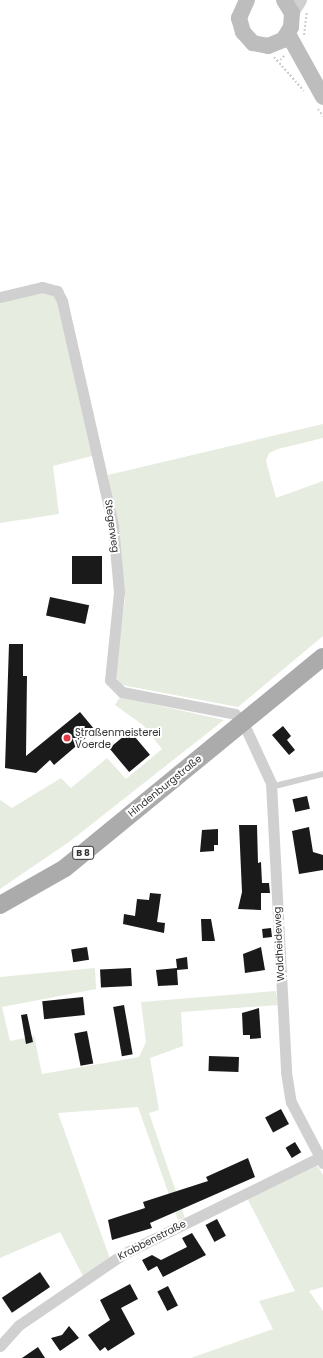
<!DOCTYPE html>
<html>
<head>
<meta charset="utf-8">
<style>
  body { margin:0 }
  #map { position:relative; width:323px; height:1358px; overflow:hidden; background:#fff; font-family:Poppins,sans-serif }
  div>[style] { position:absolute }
  .green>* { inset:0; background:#e6ecdf }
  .building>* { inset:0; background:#1a1a1a; transform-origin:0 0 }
  .path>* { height:2px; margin-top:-1px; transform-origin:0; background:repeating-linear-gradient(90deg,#cdcdcd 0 2px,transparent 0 4px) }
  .service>* { height:5.5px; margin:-2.75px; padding:0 2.75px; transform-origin:2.75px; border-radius:2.75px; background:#d0d0d0 }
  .minor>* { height:11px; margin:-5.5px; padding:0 5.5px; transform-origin:5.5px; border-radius:5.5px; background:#d0d0d0 }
  .tertiary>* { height:14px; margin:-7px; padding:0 7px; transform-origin:7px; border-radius:7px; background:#d0d0d0 }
  .secondary>* { height:16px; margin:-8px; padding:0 8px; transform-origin:8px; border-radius:8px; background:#bdbdbd }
  .primary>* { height:18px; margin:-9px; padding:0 9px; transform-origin:9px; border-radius:9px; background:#ababab }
  .dots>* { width:11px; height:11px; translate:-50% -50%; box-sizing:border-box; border:2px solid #fff; border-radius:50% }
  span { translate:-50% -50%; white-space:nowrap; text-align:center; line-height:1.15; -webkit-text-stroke:4px #fff; paint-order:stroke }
  .shield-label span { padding:1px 3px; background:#fff; border:1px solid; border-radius:3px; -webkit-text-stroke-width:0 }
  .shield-label { font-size:9px; color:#333; font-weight:700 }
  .street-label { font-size:10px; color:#333 }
  .poi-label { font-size:10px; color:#333 }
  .left { translate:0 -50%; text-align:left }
</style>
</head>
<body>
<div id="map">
  <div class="green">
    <i style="clip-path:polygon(37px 291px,53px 294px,58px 302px,96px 455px,53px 466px,59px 514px,0 523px,0 301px)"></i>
    <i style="clip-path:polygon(323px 424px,323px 438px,278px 449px,269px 453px,266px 461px,276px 498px,323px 481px,323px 636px,238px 707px,122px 685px,114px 674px,125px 600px,108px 475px)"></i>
    <i style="clip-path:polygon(120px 697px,224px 720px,69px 842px,0 889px,0 800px,12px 808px,61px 778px,71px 788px,107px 758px,126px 779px,162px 749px,143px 725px,115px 705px)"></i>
    <i style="clip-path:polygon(95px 968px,96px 989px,2px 1007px,10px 1041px,34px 1036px,42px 1074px,139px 1057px,146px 1042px,141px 1002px,276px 991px,278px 1005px,181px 1012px,183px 1046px,150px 1058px,159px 1110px,149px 1113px,185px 1218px,178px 1220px,138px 1107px,58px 1113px,110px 1259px,83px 1276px,60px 1232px,0 1258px,0 977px)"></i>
    <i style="clip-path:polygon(316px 1163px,323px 1175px,323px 1287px,309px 1291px,323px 1311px,323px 1358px,191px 1358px,273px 1329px,259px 1301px,295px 1291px,246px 1196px)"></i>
  </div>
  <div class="building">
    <i style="left:72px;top:556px;width:30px;height:28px"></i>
    <i style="left:50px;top:597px;width:40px;height:19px;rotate:12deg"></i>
    <i style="clip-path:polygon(9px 644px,23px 644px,23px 676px,27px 676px,26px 756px,80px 712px,95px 730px,54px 765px,50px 760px,36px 773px,5px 768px)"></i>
    <i style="clip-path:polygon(283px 726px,291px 736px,287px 740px,295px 750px,289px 755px,272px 735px)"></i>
    <i style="left:130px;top:731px;width:31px;height:27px;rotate:50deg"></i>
    <i style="left:307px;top:796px;width:13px;height:15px;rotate:77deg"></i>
    <i style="clip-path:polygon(239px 825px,257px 825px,258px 863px,261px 862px,262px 883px,269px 883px,270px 893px,261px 893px,261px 910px,238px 909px,242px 892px)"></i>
    <i style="clip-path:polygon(309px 827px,313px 852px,323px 855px,323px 870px,299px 874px,292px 831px)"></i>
    <i style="clip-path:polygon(218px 829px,218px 845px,214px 845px,214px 851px,200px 852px,202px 830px)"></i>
    <i style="clip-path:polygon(150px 893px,161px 894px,157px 922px,165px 923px,164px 933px,123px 924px,124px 914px,135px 916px,137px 899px,149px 900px)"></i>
    <i style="clip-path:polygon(201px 919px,211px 919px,215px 941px,202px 941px)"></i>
    <i style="left:271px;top:928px;width:9px;height:9px;rotate:84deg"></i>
    <i style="left:87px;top:947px;width:13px;height:16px;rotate:81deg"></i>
    <i style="clip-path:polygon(261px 947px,265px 970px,245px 973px,243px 954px)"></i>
    <i style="clip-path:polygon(187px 957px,188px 969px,177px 970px,178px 985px,158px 986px,156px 970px,177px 968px,176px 959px)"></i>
    <i style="left:131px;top:968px;width:18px;height:31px;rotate:87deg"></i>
    <i style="left:83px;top:997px;width:18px;height:41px;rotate:84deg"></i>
    <i style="left:124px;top:1005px;width:50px;height:11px;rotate:80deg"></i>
    <i style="clip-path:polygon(259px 1008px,261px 1038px,250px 1039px,250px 1035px,243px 1035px,242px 1013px)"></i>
    <i style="clip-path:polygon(27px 1014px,33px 1042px,26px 1044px,21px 1015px)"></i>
    <i style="left:87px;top:1031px;width:33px;height:13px;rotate:79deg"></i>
    <i style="left:209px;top:1056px;width:30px;height:15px;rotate:2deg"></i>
    <i style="left:281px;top:1109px;width:17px;height:18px;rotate:62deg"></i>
    <i style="left:295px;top:1142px;width:12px;height:11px;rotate:59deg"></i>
    <i style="clip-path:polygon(248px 1158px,255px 1177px,150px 1223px,152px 1228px,112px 1240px,108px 1220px,145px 1208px,143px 1202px,208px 1181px,206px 1177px)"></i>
    <i style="left:217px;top:1219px;width:19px;height:13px;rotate:62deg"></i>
    <i style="clip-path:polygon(192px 1233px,206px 1255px,163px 1277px,157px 1266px,148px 1271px,142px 1260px,152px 1255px,161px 1260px,187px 1247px,182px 1238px)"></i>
    <i style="left:40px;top:1272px;width:18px;height:46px;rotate:56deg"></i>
    <i style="clip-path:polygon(130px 1284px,138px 1299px,121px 1308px,135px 1334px,108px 1351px,105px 1347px,100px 1351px,88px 1335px,110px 1320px,100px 1300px)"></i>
    <i style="left:168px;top:1286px;width:22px;height:12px;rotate:63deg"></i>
    <i style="clip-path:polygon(69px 1326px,79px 1338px,60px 1351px,51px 1338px,62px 1335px)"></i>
    <i style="clip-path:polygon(38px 1347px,45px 1358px,22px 1358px)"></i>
  </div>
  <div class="path">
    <i style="left:304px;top:35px;width:23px;rotate:-83deg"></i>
    <i style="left:274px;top:57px;width:45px;rotate:48.6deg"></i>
    <i style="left:280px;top:60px;width:8px;rotate:-45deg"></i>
    <i style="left:318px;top:109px;width:9px;rotate:54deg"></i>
  </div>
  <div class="service">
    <i style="left:271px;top:787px;width:54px;rotate:-14deg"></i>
  </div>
  <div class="minor">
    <i style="left:0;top:297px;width:43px;rotate:-13.4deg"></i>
    <i style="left:42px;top:287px;width:16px;rotate:15deg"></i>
    <i style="left:57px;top:291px;width:11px;rotate:63deg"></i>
    <i style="left:62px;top:301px;width:231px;rotate:77.2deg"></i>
    <i style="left:113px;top:526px;width:66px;rotate:84.8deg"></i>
    <i style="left:119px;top:592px;width:88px;rotate:95.8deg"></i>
    <i style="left:110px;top:680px;width:17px;rotate:45deg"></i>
    <i style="left:122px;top:692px;width:115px;rotate:11deg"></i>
    <i style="left:235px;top:714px;width:21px;rotate:55deg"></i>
    <i style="left:247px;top:731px;width:57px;rotate:65.2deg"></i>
    <i style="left:271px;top:783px;width:289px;rotate:87deg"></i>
    <i style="left:286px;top:1072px;width:30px;rotate:81deg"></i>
    <i style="left:291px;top:1102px;width:69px;rotate:62.3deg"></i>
    <i style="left:0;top:1346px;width:28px;rotate:-48deg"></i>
    <i style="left:19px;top:1325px;width:126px;rotate:-34.3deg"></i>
    <i style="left:123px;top:1254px;width:220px;rotate:-26.2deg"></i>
  </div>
  <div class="tertiary">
    <i style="left:292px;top:13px;width:15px;rotate:-58deg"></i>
  </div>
  <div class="secondary">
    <i style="left:247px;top:0;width:20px;rotate:114deg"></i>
    <i style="left:239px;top:18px;width:15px;rotate:74deg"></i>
    <i style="left:243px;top:32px;width:15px;rotate:48deg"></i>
    <i style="left:253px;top:43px;width:15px;rotate:11deg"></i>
    <i style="left:268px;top:46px;width:16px;rotate:-22deg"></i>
    <i style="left:283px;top:40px;width:15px;rotate:-58deg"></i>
    <i style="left:291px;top:27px;width:14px;rotate:-86deg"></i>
    <i style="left:292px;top:13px;width:15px;rotate:-122deg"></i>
    <i style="left:288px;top:34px;width:72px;rotate:60.9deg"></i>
  </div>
  <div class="primary">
    <i style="left:0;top:905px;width:75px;rotate:-29.6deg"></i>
    <i style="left:65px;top:868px;width:333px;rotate:-39.3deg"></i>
  </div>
  <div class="dots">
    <i style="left:67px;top:738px;background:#e63946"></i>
  </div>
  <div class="shield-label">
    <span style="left:83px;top:853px">B 8</span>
  </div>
  <div class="street-label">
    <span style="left:112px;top:526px;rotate:82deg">Stegerweg</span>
    <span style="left:165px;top:786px;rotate:-39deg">Hindenburgstraße</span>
    <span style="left:279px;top:944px;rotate:-93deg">Waldheideweg</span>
    <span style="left:152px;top:1240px;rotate:-27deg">Krabbenstraße</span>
  </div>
  <div class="poi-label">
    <span class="left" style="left:75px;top:738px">Straßenmeisterei<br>Voerde</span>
  </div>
</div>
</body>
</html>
